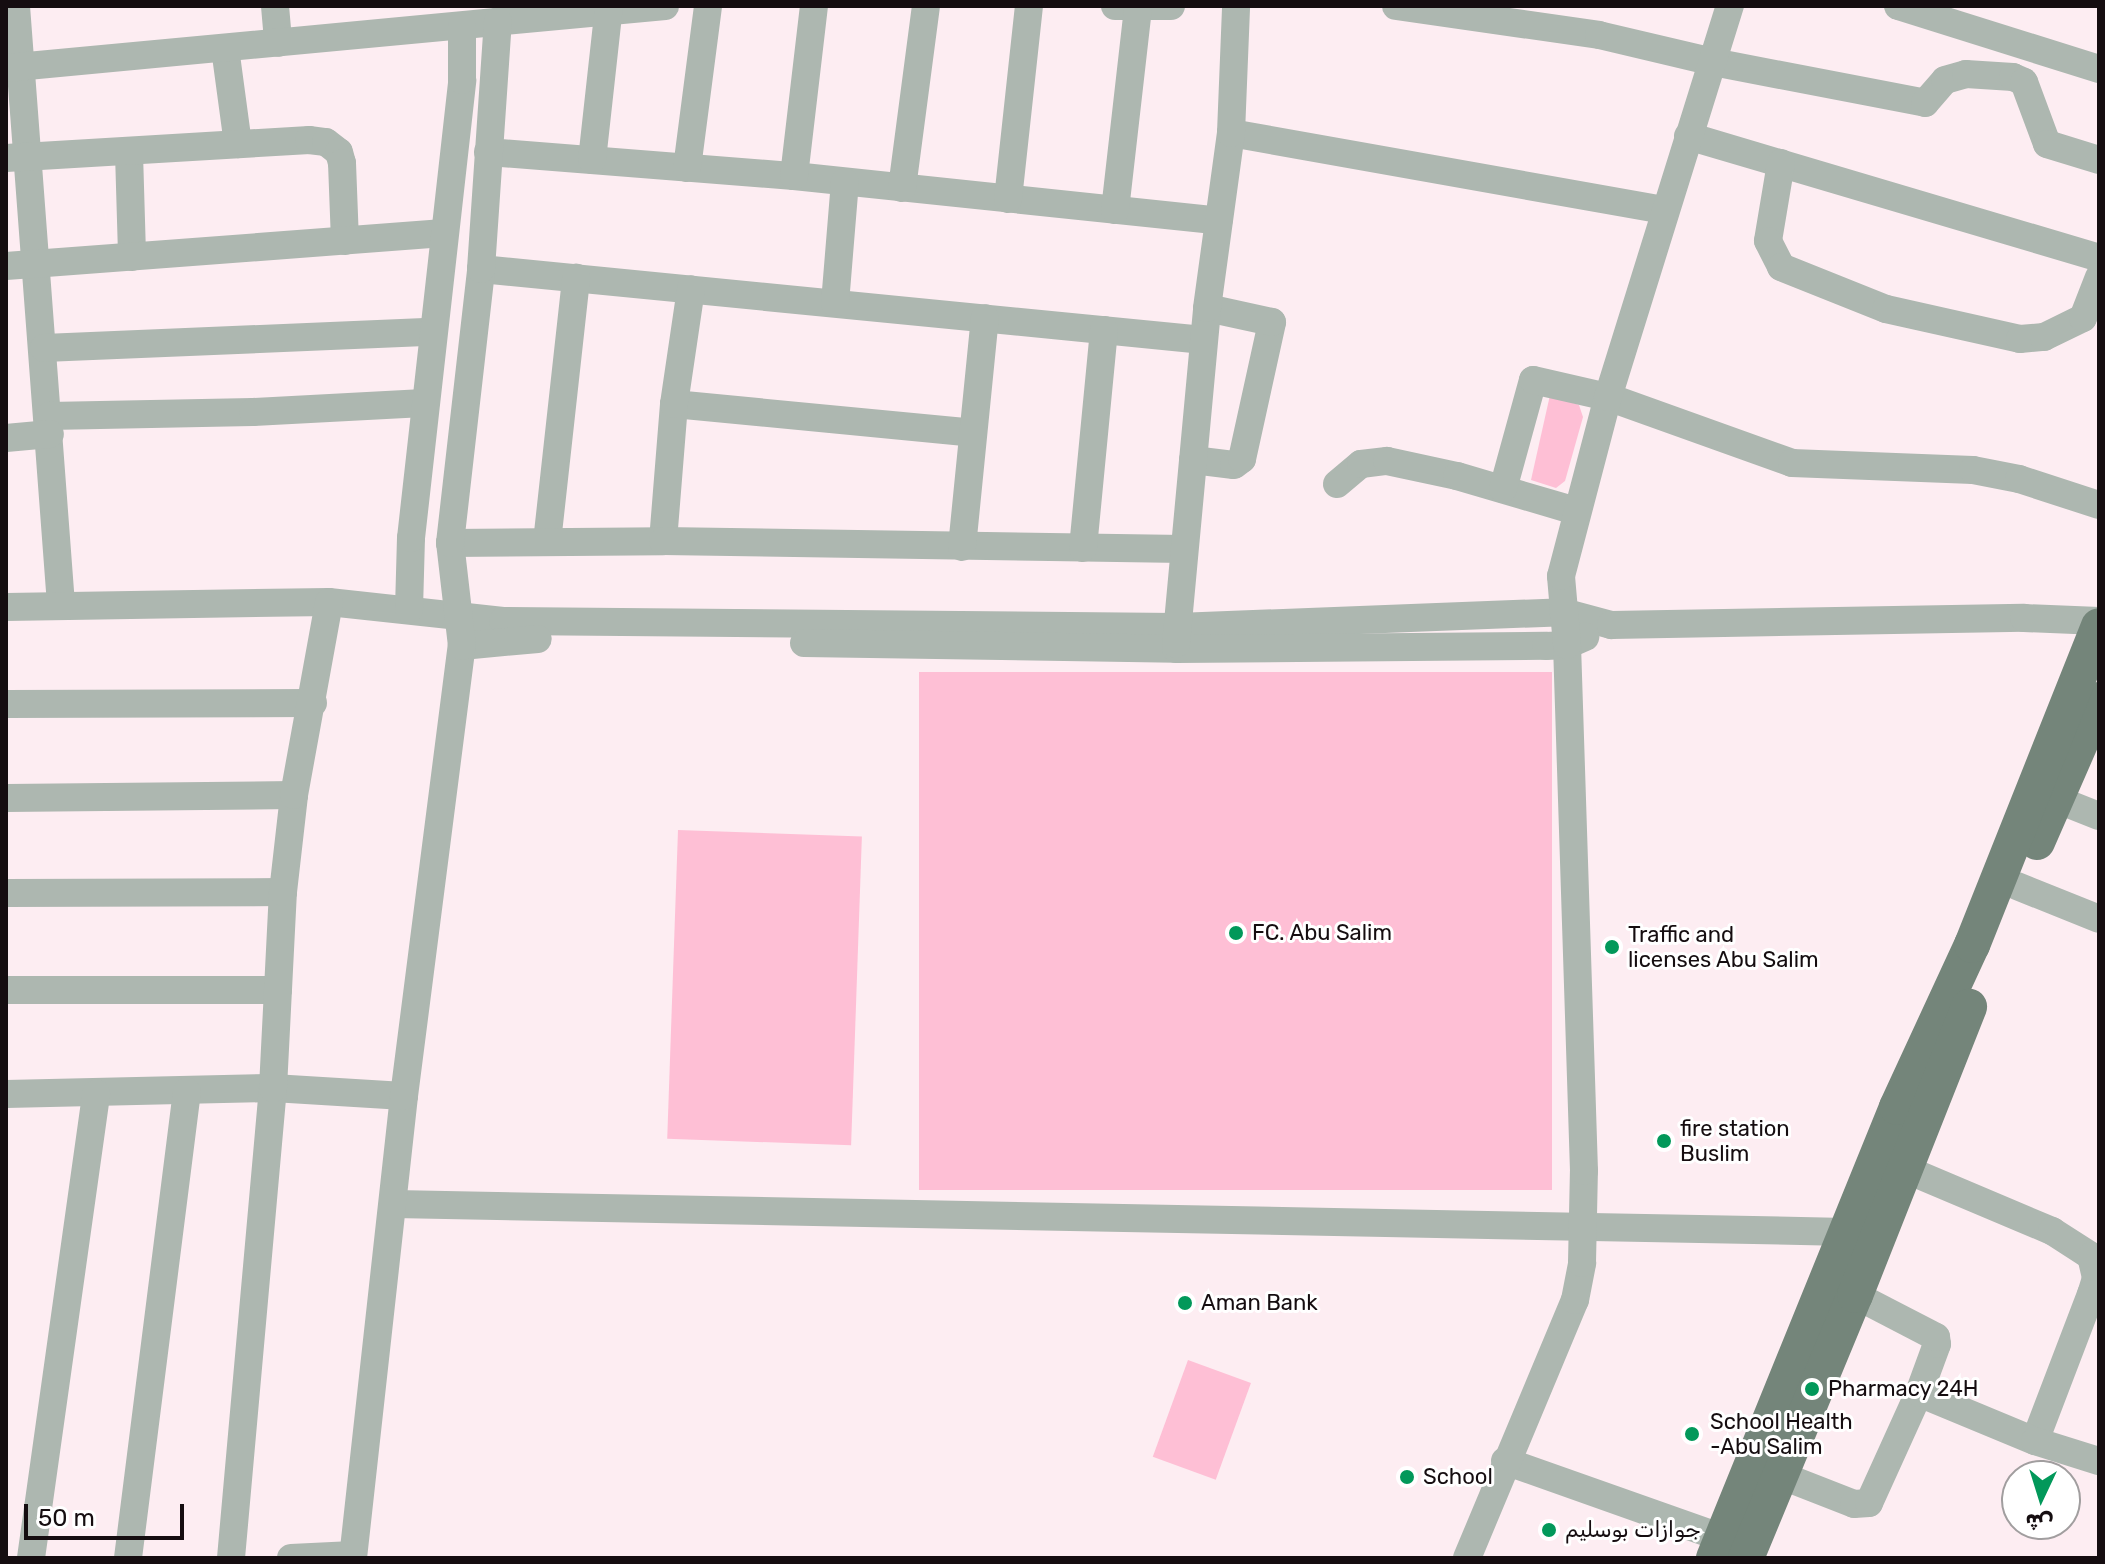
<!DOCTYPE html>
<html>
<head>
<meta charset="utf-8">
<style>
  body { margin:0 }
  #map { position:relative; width:2105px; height:1564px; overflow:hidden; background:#fdedf2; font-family:Rubik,"Noto Sans Arabic",sans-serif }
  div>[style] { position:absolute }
  .green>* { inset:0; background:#febfd5; transform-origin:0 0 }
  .minor>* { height:28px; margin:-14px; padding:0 14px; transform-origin:14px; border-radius:14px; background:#adb7b0 }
  .major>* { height:36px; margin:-18px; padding:0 18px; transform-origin:18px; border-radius:18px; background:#74857a }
  .dots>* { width:22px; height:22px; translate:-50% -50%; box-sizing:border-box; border:4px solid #fff; border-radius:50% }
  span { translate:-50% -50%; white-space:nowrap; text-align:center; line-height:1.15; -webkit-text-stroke:6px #fff; paint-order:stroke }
  .poi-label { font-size:22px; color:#150d10 }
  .left { translate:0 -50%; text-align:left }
  .frame { position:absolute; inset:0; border:8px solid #150d10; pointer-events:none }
  .north { position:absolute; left:2001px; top:1460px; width:80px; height:80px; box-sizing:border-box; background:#fff; border:2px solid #a19e9f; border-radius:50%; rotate:184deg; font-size:22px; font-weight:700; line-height:32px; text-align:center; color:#150d10 }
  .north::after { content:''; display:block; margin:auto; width:28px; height:36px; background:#02985a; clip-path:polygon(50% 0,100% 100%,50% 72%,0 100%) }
  .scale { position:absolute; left:24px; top:1504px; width:160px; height:36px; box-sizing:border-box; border:4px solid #150d10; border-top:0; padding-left:10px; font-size:24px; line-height:28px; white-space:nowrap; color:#150d10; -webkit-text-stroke:6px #fff; paint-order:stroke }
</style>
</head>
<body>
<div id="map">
  <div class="green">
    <i style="clip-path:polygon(1550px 395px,1579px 405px,1583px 417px,1565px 481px,1556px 488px,1531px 480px)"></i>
    <i style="left:1552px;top:672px;width:518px;height:633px;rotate:90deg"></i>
    <i style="left:678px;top:830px;width:184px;height:309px;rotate:2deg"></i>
    <i style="left:1188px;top:1360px;width:67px;height:103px;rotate:20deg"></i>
  </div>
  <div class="minor">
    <i style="left:16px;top:6px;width:601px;rotate:85.7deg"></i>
    <i style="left:275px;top:6px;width:37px;rotate:85deg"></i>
    <i style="left:1115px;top:6px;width:56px"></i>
    <i style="left:1396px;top:6px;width:205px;rotate:8.1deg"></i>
    <i style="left:1599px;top:35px;width:117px;rotate:13.3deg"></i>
    <i style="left:1713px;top:62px;width:216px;rotate:10.9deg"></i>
    <i style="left:1925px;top:103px;width:30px;rotate:-49deg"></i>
    <i style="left:1945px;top:80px;width:22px;rotate:-16deg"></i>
    <i style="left:1966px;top:74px;width:47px;rotate:3.7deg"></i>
    <i style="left:2013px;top:77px;width:12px;rotate:24deg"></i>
    <i style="left:2024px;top:82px;width:66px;rotate:69.6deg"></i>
    <i style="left:2047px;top:144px;width:54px;rotate:17.1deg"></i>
    <i style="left:1898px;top:6px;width:211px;rotate:17.4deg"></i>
    <i style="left:225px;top:48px;width:97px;rotate:82.3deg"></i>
    <i style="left:6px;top:68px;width:662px;rotate:-5.37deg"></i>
    <i style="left:1231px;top:133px;width:441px;rotate:10.1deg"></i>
    <i style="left:1688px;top:136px;width:429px;rotate:16.5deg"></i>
    <i style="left:488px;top:152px;width:307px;rotate:4.5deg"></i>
    <i style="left:794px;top:176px;width:427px;rotate:6deg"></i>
    <i style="left:129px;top:153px;width:104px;rotate:88.3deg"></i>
    <i style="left:6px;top:158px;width:304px;rotate:-3.4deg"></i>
    <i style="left:309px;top:140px;width:17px;rotate:7deg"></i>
    <i style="left:326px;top:142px;width:16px;rotate:38deg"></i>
    <i style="left:339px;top:152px;width:11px;rotate:75deg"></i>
    <i style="left:342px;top:163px;width:78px;rotate:87.8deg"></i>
    <i style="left:592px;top:160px;width:155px;rotate:-83.7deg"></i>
    <i style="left:1781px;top:163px;width:79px;rotate:99.5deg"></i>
    <i style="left:1768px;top:241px;width:29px;rotate:63deg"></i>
    <i style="left:1781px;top:267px;width:113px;rotate:21.8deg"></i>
    <i style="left:1886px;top:309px;width:137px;rotate:12.6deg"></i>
    <i style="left:2020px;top:339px;width:24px;rotate:-5deg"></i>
    <i style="left:2044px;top:337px;width:43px;rotate:-26deg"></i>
    <i style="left:2083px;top:318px;width:44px;rotate:-68.7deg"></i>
    <i style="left:687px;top:168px;width:163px;rotate:-82.6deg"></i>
    <i style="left:794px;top:176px;width:171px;rotate:-83.3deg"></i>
    <i style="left:902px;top:188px;width:184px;rotate:-82.5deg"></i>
    <i style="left:1008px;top:199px;width:194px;rotate:-83.8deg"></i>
    <i style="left:1115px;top:210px;width:204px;rotate:-83.5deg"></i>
    <i style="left:6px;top:266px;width:439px;rotate:-4.3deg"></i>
    <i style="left:481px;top:269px;width:726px;rotate:5.61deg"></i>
    <i style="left:835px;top:303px;width:121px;rotate:-85.3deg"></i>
    <i style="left:44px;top:348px;width:387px;rotate:-2.4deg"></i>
    <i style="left:674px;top:404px;width:300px;rotate:5.5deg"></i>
    <i style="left:49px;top:416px;width:204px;rotate:-1.1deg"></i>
    <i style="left:253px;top:412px;width:171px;rotate:-3deg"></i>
    <i style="left:6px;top:438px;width:44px;rotate:-5.2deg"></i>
    <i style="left:1193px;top:460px;width:41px;rotate:7deg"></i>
    <i style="left:1234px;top:465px;width:10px;rotate:-37deg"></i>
    <i style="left:1242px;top:459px;width:140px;rotate:-77.6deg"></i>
    <i style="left:1272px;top:322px;width:66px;rotate:-167.8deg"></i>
    <i style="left:1337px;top:484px;width:31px;rotate:-40deg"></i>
    <i style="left:1361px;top:464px;width:26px;rotate:-7deg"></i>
    <i style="left:1387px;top:461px;width:72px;rotate:12.1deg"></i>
    <i style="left:1457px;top:476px;width:124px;rotate:16.4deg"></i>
    <i style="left:1503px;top:489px;width:113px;rotate:-74.6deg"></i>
    <i style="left:1533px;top:380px;width:77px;rotate:12.8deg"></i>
    <i style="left:1608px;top:397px;width:195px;rotate:19.7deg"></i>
    <i style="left:1792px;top:463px;width:181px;rotate:2.2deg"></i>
    <i style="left:1973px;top:470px;width:47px;rotate:11.1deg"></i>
    <i style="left:2019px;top:479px;width:84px;rotate:18deg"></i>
    <i style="left:663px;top:541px;width:137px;rotate:-85.4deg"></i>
    <i style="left:674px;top:404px;width:116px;rotate:-81.6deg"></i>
    <i style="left:547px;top:542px;width:266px;rotate:-83.7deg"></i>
    <i style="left:450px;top:543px;width:213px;rotate:-0.5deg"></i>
    <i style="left:663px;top:541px;width:521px;rotate:0.88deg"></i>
    <i style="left:962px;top:547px;width:230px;rotate:-84.3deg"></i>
    <i style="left:1083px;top:548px;width:219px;rotate:-84.5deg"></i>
    <i style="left:6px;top:607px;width:323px;rotate:-0.9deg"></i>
    <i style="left:329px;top:602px;width:175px;rotate:6.2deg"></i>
    <i style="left:503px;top:621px;width:674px;rotate:0.51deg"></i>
    <i style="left:1177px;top:627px;width:386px;rotate:-2.2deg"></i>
    <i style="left:1563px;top:612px;width:50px;rotate:15.2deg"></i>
    <i style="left:1611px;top:625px;width:413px;rotate:-1deg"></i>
    <i style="left:2024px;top:618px;width:75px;rotate:2.3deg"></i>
    <i style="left:409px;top:609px;width:71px;rotate:-88.4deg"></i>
    <i style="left:411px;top:538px;width:461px;rotate:-83.6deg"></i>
    <i style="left:462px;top:80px;width:54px;rotate:-90deg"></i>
    <i style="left:804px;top:643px;width:372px;rotate:0.9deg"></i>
    <i style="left:1176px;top:649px;width:370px;rotate:-0.5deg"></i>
    <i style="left:1546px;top:646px;width:21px;rotate:-3deg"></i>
    <i style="left:1567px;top:645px;width:20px;rotate:-24deg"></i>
    <i style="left:1176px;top:644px;width:337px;rotate:-84.7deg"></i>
    <i style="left:1207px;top:308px;width:177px;rotate:-82.2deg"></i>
    <i style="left:1231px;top:133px;width:127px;rotate:-87.7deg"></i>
    <i style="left:462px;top:646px;width:76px;rotate:-5.3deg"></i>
    <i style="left:6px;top:704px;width:307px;rotate:-0.2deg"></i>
    <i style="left:6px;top:798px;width:288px;rotate:-0.6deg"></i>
    <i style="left:2056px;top:799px;width:46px;rotate:21.6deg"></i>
    <i style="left:2017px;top:886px;width:88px;rotate:21.9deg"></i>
    <i style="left:6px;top:893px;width:277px;rotate:-0.2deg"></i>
    <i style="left:6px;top:990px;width:272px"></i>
    <i style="left:6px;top:1094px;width:267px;rotate:-1.3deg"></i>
    <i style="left:273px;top:1088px;width:131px;rotate:3.5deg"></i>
    <i style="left:1905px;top:1169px;width:160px;rotate:22.9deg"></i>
    <i style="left:2052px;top:1231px;width:46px;rotate:32.7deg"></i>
    <i style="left:2091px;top:1256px;width:23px;rotate:77deg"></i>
    <i style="left:2096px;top:1278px;width:17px;rotate:107deg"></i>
    <i style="left:2091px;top:1294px;width:157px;rotate:110.9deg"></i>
    <i style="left:394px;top:1204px;width:1453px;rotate:1.1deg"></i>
    <i style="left:1919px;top:1393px;width:126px;rotate:22.5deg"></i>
    <i style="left:2035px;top:1441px;width:67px;rotate:17.4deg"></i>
    <i style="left:1505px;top:1461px;width:230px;rotate:19.5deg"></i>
    <i style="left:1780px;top:1475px;width:79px;rotate:21.4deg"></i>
    <i style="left:1854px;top:1504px;width:15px;rotate:-4deg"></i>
    <i style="left:1869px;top:1503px;width:121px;rotate:-65.6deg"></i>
    <i style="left:1919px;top:1393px;width:52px;rotate:-69.8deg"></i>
    <i style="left:1937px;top:1344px;width:7px;rotate:-98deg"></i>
    <i style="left:1936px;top:1337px;width:91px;rotate:-152.6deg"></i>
    <i style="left:31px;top:1558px;width:469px;rotate:-82deg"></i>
    <i style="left:128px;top:1558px;width:470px;rotate:-82.8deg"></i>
    <i style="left:231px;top:1558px;width:472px;rotate:-84.9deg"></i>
    <i style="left:273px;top:1088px;width:196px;rotate:-87.1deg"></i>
    <i style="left:283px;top:892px;width:98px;rotate:-83.5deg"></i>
    <i style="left:294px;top:795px;width:196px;rotate:-79.7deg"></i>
    <i style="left:291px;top:1558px;width:62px;rotate:-2.8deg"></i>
    <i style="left:353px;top:1558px;width:465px;rotate:-83.7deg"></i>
    <i style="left:404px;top:1096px;width:454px;rotate:-82.7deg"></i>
    <i style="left:462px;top:646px;width:104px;rotate:-96.6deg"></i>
    <i style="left:450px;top:543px;width:276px;rotate:-83.5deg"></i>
    <i style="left:481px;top:269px;width:248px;rotate:-86.1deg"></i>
    <i style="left:1467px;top:1558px;width:280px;rotate:-67.3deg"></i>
    <i style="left:1575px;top:1300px;width:38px;rotate:-79deg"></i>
    <i style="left:1582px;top:1263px;width:92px;rotate:-88.8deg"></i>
    <i style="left:1584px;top:1171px;width:526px;rotate:-91.85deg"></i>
    <i style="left:1567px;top:645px;width:69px;rotate:-95deg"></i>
    <i style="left:1561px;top:576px;width:185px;rotate:-75.3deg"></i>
    <i style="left:1608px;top:397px;width:410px;rotate:-72.7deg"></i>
  </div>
  <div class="major">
    <i style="left:2037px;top:842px;width:155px;rotate:-66.4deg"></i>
    <i style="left:1714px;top:1558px;width:487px;rotate:-67.9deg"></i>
    <i style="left:1897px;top:1107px;width:179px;rotate:-65.2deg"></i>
    <i style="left:1972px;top:945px;width:343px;rotate:-68.3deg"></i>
    <i style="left:1746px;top:1558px;width:285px;rotate:-67.5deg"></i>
    <i style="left:1855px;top:1295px;width:310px;rotate:-68.4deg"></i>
  </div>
  <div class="dots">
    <i style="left:1236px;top:933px;background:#02985a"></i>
    <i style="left:1612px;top:947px;background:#02985a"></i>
    <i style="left:1664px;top:1141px;background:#02985a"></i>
    <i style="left:1185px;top:1303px;background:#02985a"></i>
    <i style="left:1812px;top:1389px;background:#02985a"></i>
    <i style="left:1692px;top:1434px;background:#02985a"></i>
    <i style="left:1407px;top:1477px;background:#02985a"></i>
    <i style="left:1549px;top:1530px;background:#02985a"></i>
  </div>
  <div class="poi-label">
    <span class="left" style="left:1252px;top:933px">FC. Abu Salim</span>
    <span class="left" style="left:1628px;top:947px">Traffic and<br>licenses Abu Salim</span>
    <span class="left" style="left:1680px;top:1141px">fire station<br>Buslim</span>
    <span class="left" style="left:1201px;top:1303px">Aman Bank</span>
    <span class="left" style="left:1828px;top:1389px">Pharmacy 24H</span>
    <span class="left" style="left:1710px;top:1434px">School Health<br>-Abu Salim</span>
    <span class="left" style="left:1423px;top:1477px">School</span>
    <span class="left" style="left:1565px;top:1530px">جوازات بوسليم</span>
  </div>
  <div class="frame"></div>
  <div class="north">ش</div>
  <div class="scale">50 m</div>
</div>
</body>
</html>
